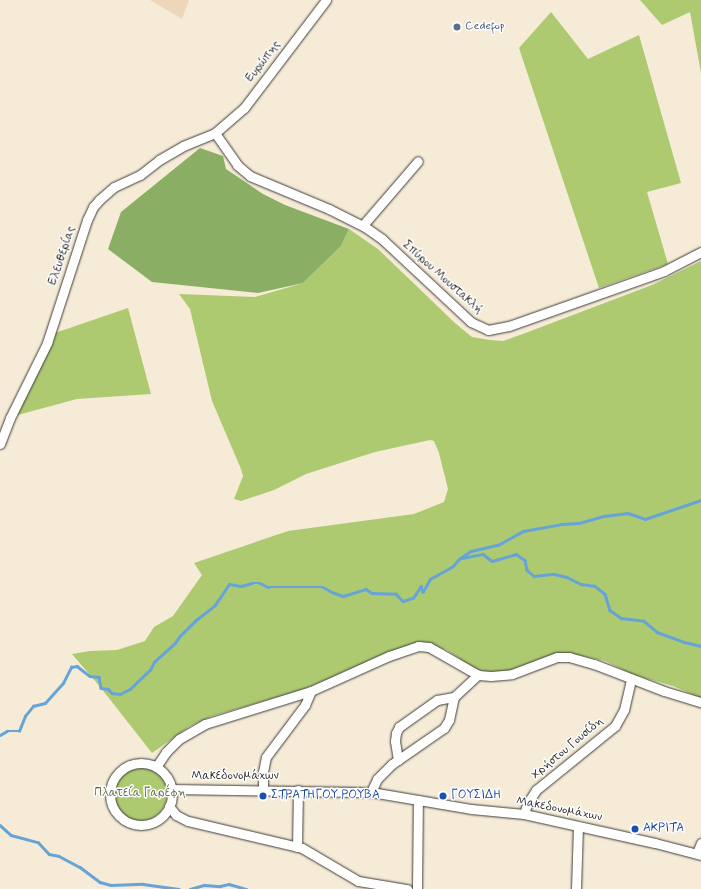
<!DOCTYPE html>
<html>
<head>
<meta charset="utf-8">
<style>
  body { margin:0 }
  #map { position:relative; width:701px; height:889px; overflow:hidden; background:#f5ebd7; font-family:Mynerve,sans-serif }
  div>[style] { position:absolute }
  .built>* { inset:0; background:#eed6bb }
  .green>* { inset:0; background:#adca71 }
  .round { border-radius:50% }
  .forest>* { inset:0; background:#8aae63 }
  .stream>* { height:2.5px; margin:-1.25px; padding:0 1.25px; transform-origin:1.25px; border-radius:1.25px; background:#66a4d8 }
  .roads { filter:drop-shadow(0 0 1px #3d3b38) drop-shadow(0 0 1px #3d3b38) }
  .minor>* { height:9px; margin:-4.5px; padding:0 4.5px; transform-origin:4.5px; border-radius:4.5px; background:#fff }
  .minor>.ring { margin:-4.5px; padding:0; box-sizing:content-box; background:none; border:9px solid #fff; border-radius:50% }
  .dots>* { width:11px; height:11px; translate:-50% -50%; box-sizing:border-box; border:2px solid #fff; border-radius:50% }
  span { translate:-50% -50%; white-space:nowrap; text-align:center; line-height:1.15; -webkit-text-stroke:3px #fff; paint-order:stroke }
  .service-label { font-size:12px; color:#4e5e75 }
  .left { translate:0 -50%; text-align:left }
  .street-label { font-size:12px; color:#1c1c1c }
  .park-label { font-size:12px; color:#56623e }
  .transit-label { font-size:12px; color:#164399 }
</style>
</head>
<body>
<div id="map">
  <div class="built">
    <i style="clip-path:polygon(150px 0,189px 0,182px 19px)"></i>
  </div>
  <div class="green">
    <i style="clip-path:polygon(640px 0,701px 0,701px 73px,690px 12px,662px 25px)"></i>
    <i style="clip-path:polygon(551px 12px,588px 59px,639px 35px,681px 183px,647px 192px,668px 264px,599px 288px,519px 48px)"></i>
    <i style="clip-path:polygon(349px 229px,378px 249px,456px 324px,472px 337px,490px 340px,503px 341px,528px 332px,652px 285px,701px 261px,701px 698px,673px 686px,634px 675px,605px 661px,578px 655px,507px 673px,488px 672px,475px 669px,447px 650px,425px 643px,295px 692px,212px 716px,190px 726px,152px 753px,101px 688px,72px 654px,90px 651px,117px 650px,145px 641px,154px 627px,173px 616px,202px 575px,194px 563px,288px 531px,414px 514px,444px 502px,448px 489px,439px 453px,434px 441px,430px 440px,375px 452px,306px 474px,274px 490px,241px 501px,234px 499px,243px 476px,241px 469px,212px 401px,190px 309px,179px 294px,255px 297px,303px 283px,341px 246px)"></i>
    <i style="clip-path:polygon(128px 308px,151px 394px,77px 399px,14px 416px,55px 333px)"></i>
    <i class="round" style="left:113px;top:767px;width:54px;height:54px"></i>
  </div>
  <div class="forest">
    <i style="clip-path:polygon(200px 148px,223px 156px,226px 169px,263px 194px,285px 205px,349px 229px,341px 246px,303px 283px,258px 293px,152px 282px,108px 249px,121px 212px)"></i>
  </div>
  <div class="stream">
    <i style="left:462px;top:558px;width:21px;rotate:-11deg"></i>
    <i style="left:483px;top:554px;width:11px;rotate:38deg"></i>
    <i style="left:492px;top:561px;width:25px;rotate:-16deg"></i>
    <i style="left:516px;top:554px;width:11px;rotate:34deg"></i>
    <i style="left:525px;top:560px;width:10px;rotate:79deg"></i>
    <i style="left:527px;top:570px;width:9px;rotate:41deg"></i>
    <i style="left:534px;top:576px;width:20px;rotate:-6deg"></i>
    <i style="left:554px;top:574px;width:13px;rotate:13deg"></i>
    <i style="left:567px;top:577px;width:16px;rotate:27deg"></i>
    <i style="left:581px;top:584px;width:14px;rotate:8deg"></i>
    <i style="left:595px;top:586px;width:13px;rotate:39deg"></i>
    <i style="left:605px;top:594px;width:17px;rotate:73deg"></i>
    <i style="left:610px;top:610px;width:14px;rotate:36deg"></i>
    <i style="left:621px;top:618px;width:23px;rotate:7deg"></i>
    <i style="left:644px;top:621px;width:17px;rotate:40deg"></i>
    <i style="left:657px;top:632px;width:29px;rotate:20deg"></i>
    <i style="left:684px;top:642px;width:17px;rotate:13deg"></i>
    <i style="left:0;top:735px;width:8px;rotate:-30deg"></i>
    <i style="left:7px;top:731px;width:12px"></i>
    <i style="left:19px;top:731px;width:16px;rotate:-68deg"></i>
    <i style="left:25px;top:716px;width:13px;rotate:-51deg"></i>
    <i style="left:33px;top:706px;width:12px;rotate:-14deg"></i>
    <i style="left:45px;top:703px;width:27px;rotate:-48deg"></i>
    <i style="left:63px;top:683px;width:18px;rotate:-63deg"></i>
    <i style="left:71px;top:667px;width:6px;rotate:-9deg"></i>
    <i style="left:77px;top:666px;width:16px;rotate:38deg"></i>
    <i style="left:90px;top:676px;width:9px;rotate:6deg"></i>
    <i style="left:99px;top:677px;width:11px;rotate:80deg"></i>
    <i style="left:101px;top:688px;width:7px;rotate:8deg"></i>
    <i style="left:108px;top:689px;width:6px;rotate:45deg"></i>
    <i style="left:112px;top:693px;width:8px;rotate:7deg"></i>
    <i style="left:120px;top:694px;width:11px;rotate:-27deg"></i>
    <i style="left:130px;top:689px;width:28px;rotate:-44deg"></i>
    <i style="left:150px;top:670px;width:9px;rotate:-63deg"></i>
    <i style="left:154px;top:662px;width:28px;rotate:-42deg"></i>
    <i style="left:175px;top:643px;width:7px;rotate:-56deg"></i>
    <i style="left:179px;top:637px;width:24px;rotate:-45deg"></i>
    <i style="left:196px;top:620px;width:24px;rotate:-38deg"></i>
    <i style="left:215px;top:605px;width:25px;rotate:-56deg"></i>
    <i style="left:229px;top:584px;width:12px;rotate:9deg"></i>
    <i style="left:241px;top:586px;width:11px;rotate:-15deg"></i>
    <i style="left:252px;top:583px;width:8px"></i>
    <i style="left:260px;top:583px;width:9px;rotate:27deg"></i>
    <i style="left:268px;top:587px;width:55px"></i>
    <i style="left:323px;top:587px;width:10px;rotate:29deg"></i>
    <i style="left:332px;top:592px;width:12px;rotate:20deg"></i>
    <i style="left:343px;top:596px;width:24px;rotate:-17deg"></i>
    <i style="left:366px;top:589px;width:7px;rotate:34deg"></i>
    <i style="left:372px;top:593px;width:24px;rotate:2deg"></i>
    <i style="left:396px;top:594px;width:10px;rotate:45deg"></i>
    <i style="left:403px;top:601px;width:10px;rotate:-17deg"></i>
    <i style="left:413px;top:598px;width:14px;rotate:-56deg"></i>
    <i style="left:421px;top:586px;width:6px;rotate:72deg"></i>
    <i style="left:423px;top:592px;width:15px;rotate:-62deg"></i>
    <i style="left:430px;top:579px;width:26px;rotate:-29deg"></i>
    <i style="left:453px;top:566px;width:9px;rotate:-49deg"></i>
    <i style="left:459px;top:559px;width:14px;rotate:-34deg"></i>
    <i style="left:471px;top:551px;width:28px;rotate:-13deg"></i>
    <i style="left:498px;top:545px;width:29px;rotate:-29deg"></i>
    <i style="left:523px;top:531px;width:39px;rotate:-10deg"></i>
    <i style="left:561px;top:524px;width:18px;rotate:-3deg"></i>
    <i style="left:579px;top:523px;width:26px;rotate:-16deg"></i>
    <i style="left:604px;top:516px;width:24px;rotate:-7deg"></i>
    <i style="left:628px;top:513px;width:18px;rotate:19deg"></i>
    <i style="left:645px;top:519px;width:59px;rotate:-18.7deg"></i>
    <i style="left:0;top:825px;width:15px;rotate:42deg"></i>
    <i style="left:11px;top:835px;width:28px;rotate:15deg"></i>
    <i style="left:38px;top:842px;width:16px;rotate:47deg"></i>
    <i style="left:49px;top:854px;width:10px;rotate:11deg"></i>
    <i style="left:59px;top:856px;width:24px;rotate:28deg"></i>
    <i style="left:80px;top:867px;width:25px;rotate:37deg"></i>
    <i style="left:100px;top:882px;width:11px;rotate:15deg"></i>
    <i style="left:111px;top:885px;width:32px;rotate:-2deg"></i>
    <i style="left:143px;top:884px;width:36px;rotate:8deg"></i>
    <i style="left:190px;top:889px;width:15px;rotate:-16deg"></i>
    <i style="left:204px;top:885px;width:16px;rotate:4deg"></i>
    <i style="left:220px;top:886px;width:9px;rotate:-13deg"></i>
    <i style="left:229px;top:884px;width:18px;rotate:16deg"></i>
  </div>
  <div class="roads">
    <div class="minor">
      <i style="left:215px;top:133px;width:39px;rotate:55deg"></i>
      <i style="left:237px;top:165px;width:17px;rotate:40deg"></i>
      <i style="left:250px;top:176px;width:86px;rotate:22.7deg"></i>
      <i style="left:329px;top:209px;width:40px;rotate:26.6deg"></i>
      <i style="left:365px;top:227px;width:21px;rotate:35deg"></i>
      <i style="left:382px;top:239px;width:122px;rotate:43deg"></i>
      <i style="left:471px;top:322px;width:19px;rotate:25deg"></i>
      <i style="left:488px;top:330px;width:21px;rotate:-11deg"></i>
      <i style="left:509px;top:326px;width:164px;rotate:-19.5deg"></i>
      <i style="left:664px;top:271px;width:42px;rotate:-27.2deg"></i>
      <i style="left:363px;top:225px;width:84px;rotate:-49.3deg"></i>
      <i style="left:0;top:444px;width:28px;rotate:-69deg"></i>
      <i style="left:10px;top:418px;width:84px;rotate:-63.7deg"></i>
      <i style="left:47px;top:343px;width:129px;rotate:-72deg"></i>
      <i style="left:87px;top:220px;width:14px;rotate:-65deg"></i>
      <i style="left:93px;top:207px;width:9px;rotate:-49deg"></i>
      <i style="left:99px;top:200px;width:20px;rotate:-41deg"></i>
      <i style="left:114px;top:187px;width:29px;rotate:-25deg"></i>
      <i style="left:140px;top:175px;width:24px;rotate:-38deg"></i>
      <i style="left:159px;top:160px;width:28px;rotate:-30deg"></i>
      <i style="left:183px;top:146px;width:35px;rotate:-22deg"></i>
      <i style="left:215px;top:133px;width:38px;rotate:-41deg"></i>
      <i style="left:244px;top:108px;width:136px;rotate:-52.8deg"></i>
      <i style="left:398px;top:760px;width:19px;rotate:-99deg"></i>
      <i style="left:395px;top:741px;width:8px;rotate:-83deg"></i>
      <i style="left:396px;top:733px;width:7px;rotate:-63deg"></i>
      <i style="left:399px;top:727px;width:47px;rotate:-35.4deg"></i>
      <i style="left:437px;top:700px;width:17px;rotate:-10deg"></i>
      <i class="ring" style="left:110px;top:763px;width:53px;height:53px"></i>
      <i style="left:156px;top:767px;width:18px;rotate:-56deg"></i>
      <i style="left:166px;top:752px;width:18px;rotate:-45deg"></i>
      <i style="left:179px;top:739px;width:30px;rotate:-30deg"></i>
      <i style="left:205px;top:724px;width:111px;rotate:-17.3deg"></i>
      <i style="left:311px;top:691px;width:85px;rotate:-24.2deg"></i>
      <i style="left:389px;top:656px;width:31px;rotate:-19deg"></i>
      <i style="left:418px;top:646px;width:11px;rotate:5deg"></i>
      <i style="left:429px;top:647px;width:56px;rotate:29.7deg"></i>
      <i style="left:478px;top:675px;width:13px;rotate:4deg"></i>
      <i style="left:491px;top:676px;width:21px;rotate:-5deg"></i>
      <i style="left:512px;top:674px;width:48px;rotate:-20.7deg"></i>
      <i style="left:557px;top:657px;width:12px"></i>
      <i style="left:569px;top:657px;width:26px;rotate:16deg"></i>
      <i style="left:594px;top:664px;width:75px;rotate:21.1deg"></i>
      <i style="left:664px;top:691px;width:39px;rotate:17deg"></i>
      <i style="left:171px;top:789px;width:200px;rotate:0.9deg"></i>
      <i style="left:371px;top:792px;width:101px;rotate:9.6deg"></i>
      <i style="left:471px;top:809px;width:53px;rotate:5.4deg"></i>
      <i style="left:524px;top:814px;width:134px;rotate:12.5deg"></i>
      <i style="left:655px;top:843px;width:48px;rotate:14.6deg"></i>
      <i style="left:263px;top:789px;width:17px;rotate:-90deg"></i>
      <i style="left:263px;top:772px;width:15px;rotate:-79deg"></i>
      <i style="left:266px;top:757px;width:65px;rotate:-53.1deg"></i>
      <i style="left:305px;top:705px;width:15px;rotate:-67deg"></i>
      <i style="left:371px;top:792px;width:14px;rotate:-65deg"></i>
      <i style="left:377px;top:779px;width:21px;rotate:-45deg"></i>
      <i style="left:392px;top:764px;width:63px;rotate:-34.7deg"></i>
      <i style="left:444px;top:728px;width:9px;rotate:-58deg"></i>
      <i style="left:449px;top:720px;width:24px;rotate:-78deg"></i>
      <i style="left:454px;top:697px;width:33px;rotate:-43deg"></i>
      <i style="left:169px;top:806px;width:11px;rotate:52deg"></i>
      <i style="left:176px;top:815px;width:13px;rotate:27deg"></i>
      <i style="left:188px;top:821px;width:117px;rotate:13.3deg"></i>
      <i style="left:302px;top:848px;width:65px;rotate:30.5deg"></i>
      <i style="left:358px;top:881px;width:50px;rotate:9.3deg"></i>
      <i style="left:524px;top:814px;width:10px;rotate:-73deg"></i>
      <i style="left:527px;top:804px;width:17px;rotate:-57deg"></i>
      <i style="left:536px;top:790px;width:102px;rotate:-39deg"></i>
      <i style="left:615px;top:726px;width:18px;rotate:-61deg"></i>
      <i style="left:624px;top:710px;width:32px;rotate:-77deg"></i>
      <i style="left:297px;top:847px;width:57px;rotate:-89deg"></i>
      <i style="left:697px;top:853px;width:11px;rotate:-68deg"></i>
      <i style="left:417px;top:889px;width:89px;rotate:-89.4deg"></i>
      <i style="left:576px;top:889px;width:62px;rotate:-88.2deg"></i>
    </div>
  </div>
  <div class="dots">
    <i style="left:457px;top:27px;background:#5c6f8a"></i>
    <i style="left:263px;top:796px;background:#1a4fb4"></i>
    <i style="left:443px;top:796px;background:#1a4fb4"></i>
    <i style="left:635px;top:829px;background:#1a4fb4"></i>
  </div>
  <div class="service-label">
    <span class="left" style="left:465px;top:27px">Cedefop</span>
  </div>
  <div class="street-label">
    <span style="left:264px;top:62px;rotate:-53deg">Ευρώπης</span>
    <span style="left:63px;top:256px;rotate:-72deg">Ελευθερίας</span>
    <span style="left:442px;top:278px;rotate:42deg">Σπύρου Μουστακλή</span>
    <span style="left:568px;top:749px;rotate:-40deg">Χρήστου Γουσίδη</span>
    <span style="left:235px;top:777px">Μακεδονομάχων</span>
    <span style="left:559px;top:810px;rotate:11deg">Μακεδονομάχων</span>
  </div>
  <div class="park-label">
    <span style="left:140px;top:794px">Πλατεία Γαρέφη</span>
  </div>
  <div class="transit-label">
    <span class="left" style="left:271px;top:796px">ΣΤΡΑΤΗΓΟΥ ΡΟΥΒΑ</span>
    <span class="left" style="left:451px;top:796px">ΓΟΥΣΙΔΗ</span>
    <span class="left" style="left:643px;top:829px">ΑΚΡΙΤΑ</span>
  </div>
</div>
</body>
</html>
